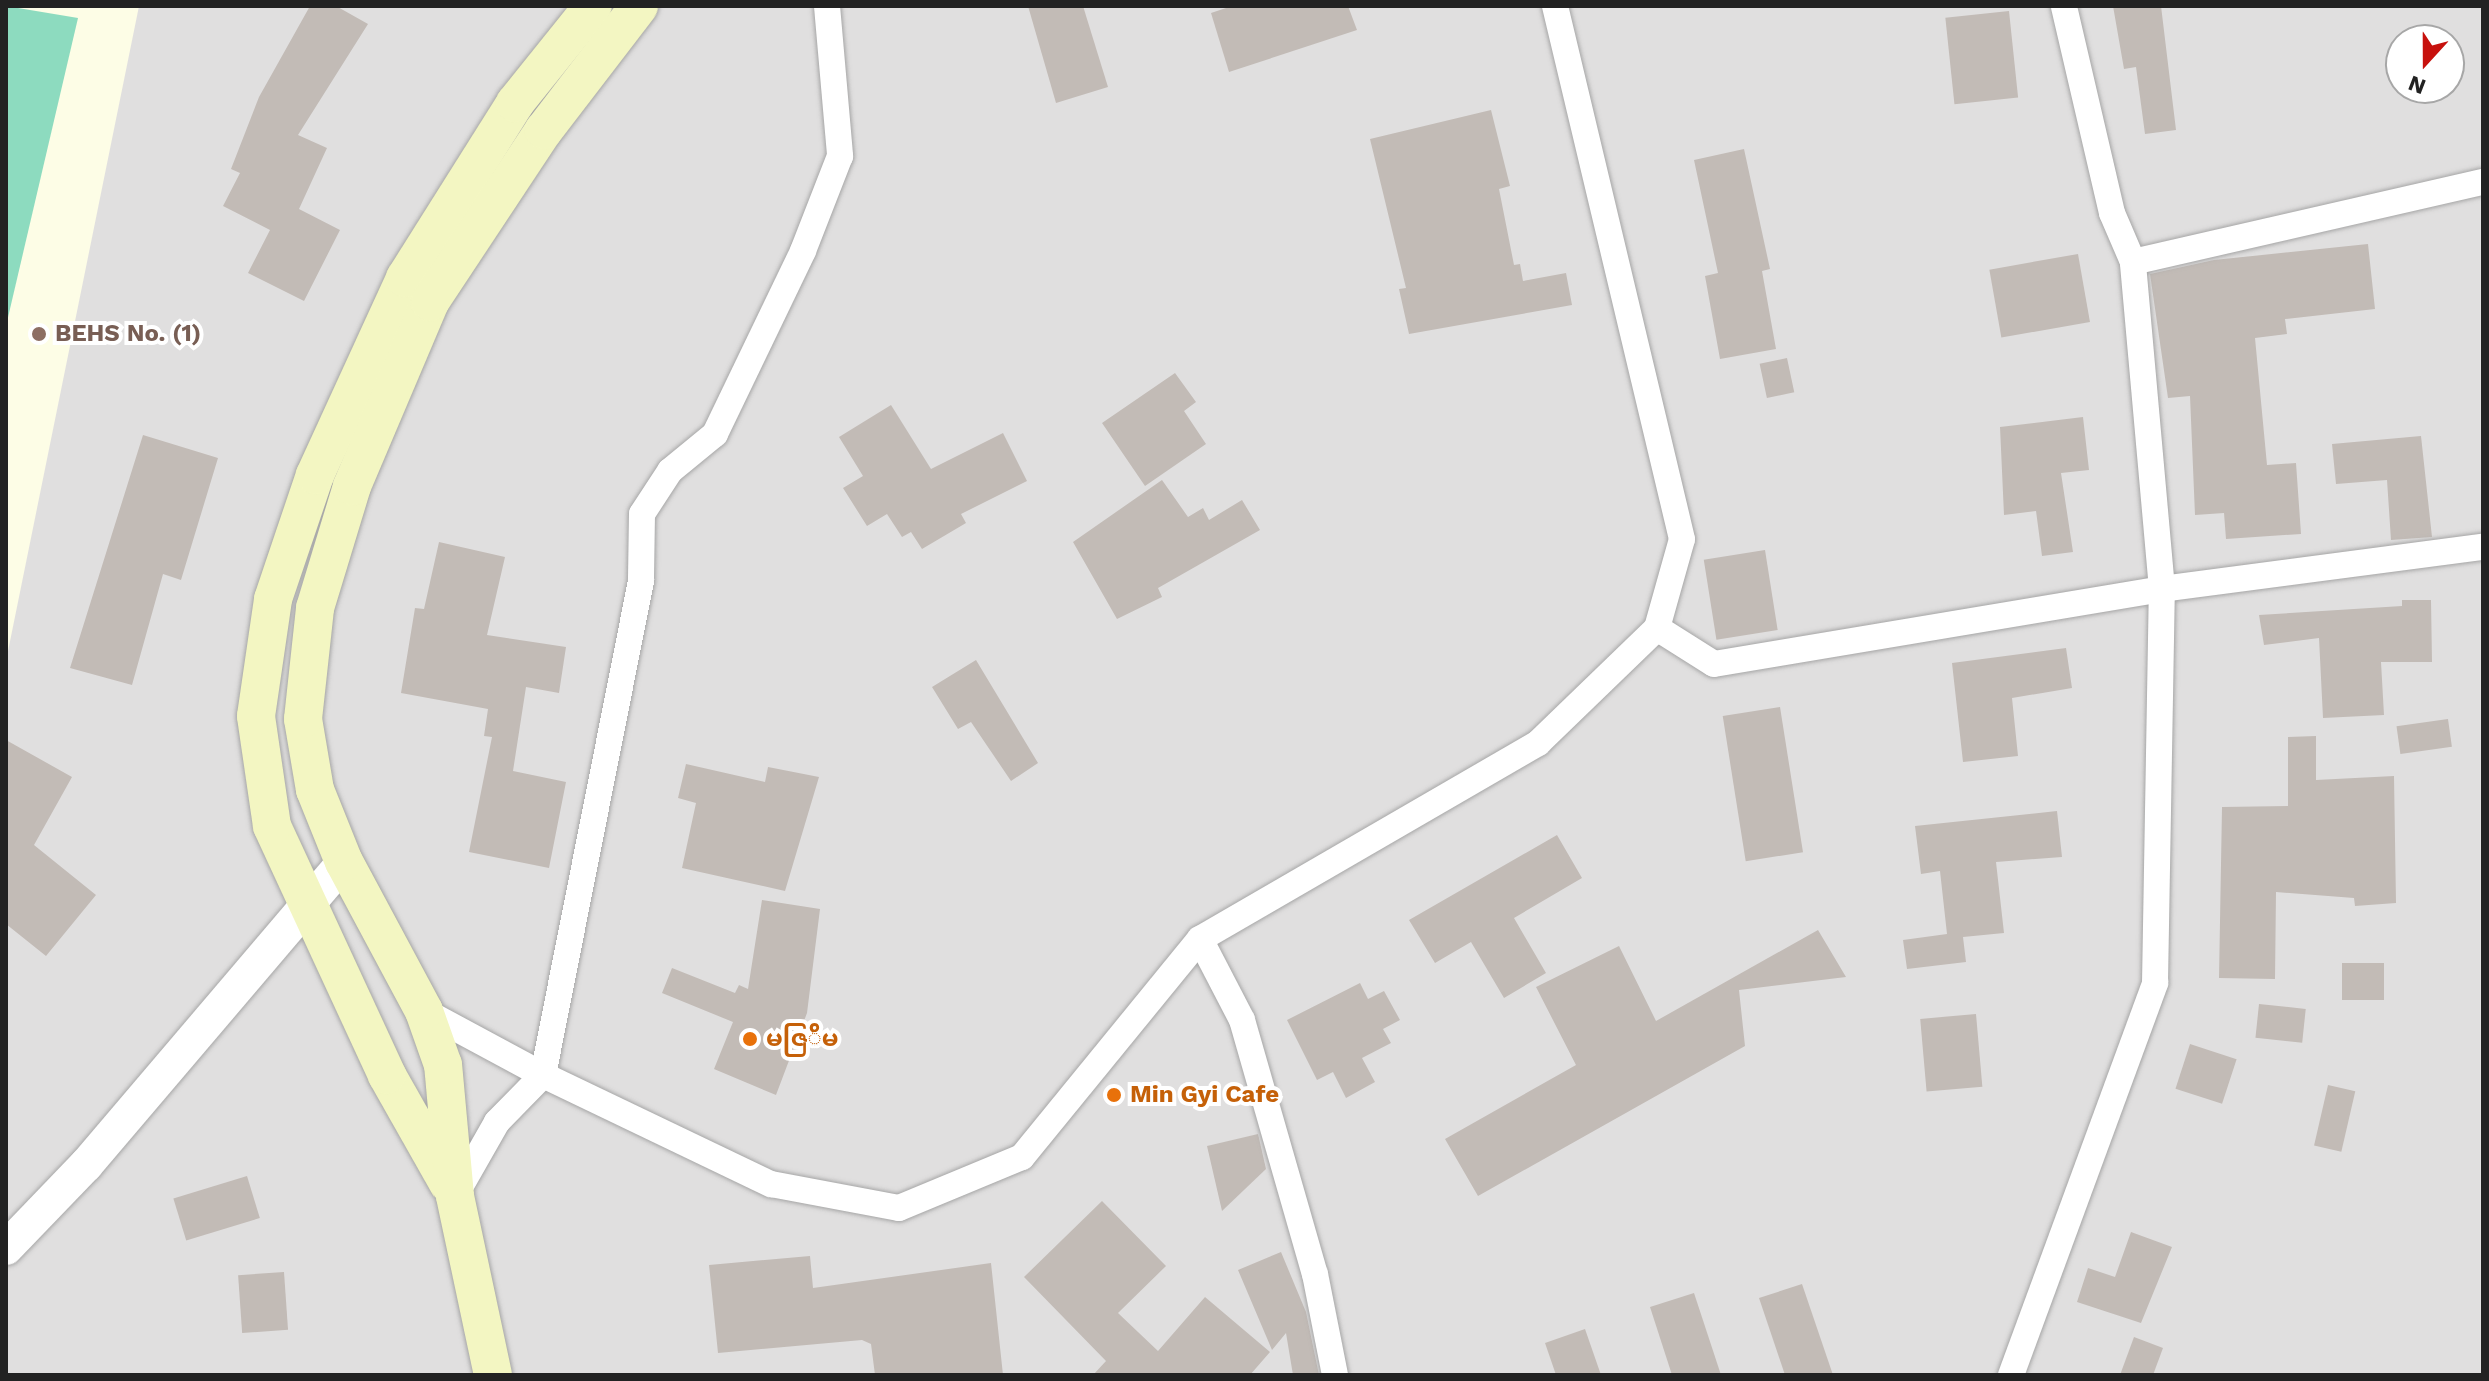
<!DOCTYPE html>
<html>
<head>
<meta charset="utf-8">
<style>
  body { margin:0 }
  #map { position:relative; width:2489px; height:1381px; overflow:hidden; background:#f1efe9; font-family:"Work Sans","Noto Sans Myanmar",sans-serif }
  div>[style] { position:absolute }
  .residential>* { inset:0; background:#e0dfdf }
  .education>* { inset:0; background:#fdfde6 }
  .pitch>* { inset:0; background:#8ddbbf }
  .building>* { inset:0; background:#c2bbb6; transform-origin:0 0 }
  .roads { filter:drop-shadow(0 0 2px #a6a6a6) drop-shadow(0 0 2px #a6a6a6) }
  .minor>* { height:26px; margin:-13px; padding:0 13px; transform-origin:13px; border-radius:13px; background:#fff }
  .tertiary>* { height:34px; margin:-17px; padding:0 17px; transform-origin:17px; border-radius:17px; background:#fff }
  .secondary>* { height:38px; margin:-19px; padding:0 19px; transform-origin:19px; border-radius:19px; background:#f3f6c2 }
  .dots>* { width:22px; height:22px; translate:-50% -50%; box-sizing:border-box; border:4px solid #fff; border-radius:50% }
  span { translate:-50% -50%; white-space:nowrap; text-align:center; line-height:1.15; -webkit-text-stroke:8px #fff; paint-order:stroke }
  .education-label { font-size:24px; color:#785e54; font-weight:700 }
  .left { translate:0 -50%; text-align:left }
  .food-label { font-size:24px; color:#c56008; font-weight:700 }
  .frame { position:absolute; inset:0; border:8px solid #222; pointer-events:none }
  .north { position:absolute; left:2385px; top:24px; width:80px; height:80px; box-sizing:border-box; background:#fff; border:2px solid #a7a7a7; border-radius:50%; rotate:201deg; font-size:22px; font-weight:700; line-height:32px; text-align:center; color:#222 }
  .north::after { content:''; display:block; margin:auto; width:28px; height:36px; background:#c7110d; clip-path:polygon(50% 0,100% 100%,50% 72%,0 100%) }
</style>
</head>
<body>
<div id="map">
  <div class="residential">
    <i style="clip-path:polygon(evenodd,6px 6px,2483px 6px,2483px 1375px,6px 1375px,6px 6px,2401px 40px,2449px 40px,2449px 88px,2401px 88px,2401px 40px)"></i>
  </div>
  <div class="education">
    <i style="clip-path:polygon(6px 6px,139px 6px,6px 661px)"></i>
  </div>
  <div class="pitch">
    <i style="clip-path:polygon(6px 6px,78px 18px,6px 326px)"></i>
  </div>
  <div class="building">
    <i style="clip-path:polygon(310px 6px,336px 6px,368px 24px,298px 135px,327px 148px,299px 209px,340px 230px,304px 301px,248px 273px,270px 230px,223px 206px,240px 173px,231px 169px,259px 97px)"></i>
    <i style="clip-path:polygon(1028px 6px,1083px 6px,1108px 87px,1056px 103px)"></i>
    <i style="clip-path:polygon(1232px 6px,1348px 6px,1357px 30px,1229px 72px,1211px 13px)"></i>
    <i style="clip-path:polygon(2113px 6px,2161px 6px,2176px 130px,2145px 134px,2136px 67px,2124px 69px)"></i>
    <i style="left:2009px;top:11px;width:87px;height:64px;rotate:84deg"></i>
    <i style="clip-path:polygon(1491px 110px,1510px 186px,1499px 189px,1514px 265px,1520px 264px,1523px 281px,1566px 273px,1572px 305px,1409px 334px,1399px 289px,1406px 288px,1370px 139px)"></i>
    <i style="clip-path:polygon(1744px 149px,1770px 269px,1762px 271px,1776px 349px,1720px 359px,1705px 276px,1718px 273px,1694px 160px)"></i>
    <i style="clip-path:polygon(2368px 244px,2375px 309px,2285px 319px,2287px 334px,2255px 338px,2267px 465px,2296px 463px,2301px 534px,2226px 539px,2224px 513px,2195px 515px,2190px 396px,2168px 398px,2150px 274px,2214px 260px)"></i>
    <i style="left:2078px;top:254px;width:69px;height:90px;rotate:80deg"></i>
    <i style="left:1787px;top:358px;width:35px;height:28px;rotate:78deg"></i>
    <i style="clip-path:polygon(1175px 373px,1196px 402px,1184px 411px,1206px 444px,1145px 486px,1102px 423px)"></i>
    <i style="clip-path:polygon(891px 405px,931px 469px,1003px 433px,1027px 481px,961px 514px,966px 523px,922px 549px,911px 532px,902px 537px,887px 514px,867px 526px,843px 488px,863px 476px,839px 437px)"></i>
    <i style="clip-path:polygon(2083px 417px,2089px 470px,2061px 473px,2073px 552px,2042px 556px,2036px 511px,2004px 515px,2000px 427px)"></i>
    <i style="clip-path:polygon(143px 435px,218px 458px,181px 580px,163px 574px,132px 685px,70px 668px)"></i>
    <i style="clip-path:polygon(2421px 436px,2432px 537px,2391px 540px,2387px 480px,2336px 484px,2332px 444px)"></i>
    <i style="clip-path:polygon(1162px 480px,1188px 517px,1203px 508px,1209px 520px,1242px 500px,1260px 530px,1158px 588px,1162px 597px,1117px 619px,1073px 542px)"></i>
    <i style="clip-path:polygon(439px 542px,505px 557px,487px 635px,566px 647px,559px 693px,526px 687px,513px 771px,566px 782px,549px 868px,469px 852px,492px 737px,484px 736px,488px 709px,401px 693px,415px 608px,424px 609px)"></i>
    <i style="left:1765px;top:550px;width:81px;height:62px;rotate:81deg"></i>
    <i style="clip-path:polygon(2402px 600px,2431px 600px,2432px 662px,2381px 662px,2384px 715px,2323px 718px,2319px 638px,2264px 645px,2259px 615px,2402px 606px)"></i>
    <i style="clip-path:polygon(2066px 648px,2072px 688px,2012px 698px,2018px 756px,1963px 762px,1952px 663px)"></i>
    <i style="clip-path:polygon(976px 660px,1038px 763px,1011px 781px,971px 722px,958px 729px,932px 687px)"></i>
    <i style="left:1780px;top:707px;width:147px;height:58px;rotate:81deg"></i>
    <i style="left:2448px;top:719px;width:28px;height:52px;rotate:82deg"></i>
    <i style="clip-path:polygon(2316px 736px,2316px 780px,2394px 776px,2396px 903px,2355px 906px,2354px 898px,2276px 892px,2275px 979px,2219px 978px,2222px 807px,2288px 806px,2288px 737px)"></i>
    <i style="clip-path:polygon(6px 740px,72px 777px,34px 845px,96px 895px,46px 956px,6px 924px)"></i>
    <i style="clip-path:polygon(686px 764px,765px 782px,768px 767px,819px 777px,785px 891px,682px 868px,696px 803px,678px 798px)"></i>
    <i style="clip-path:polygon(2057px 811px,2062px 857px,1996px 862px,2004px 933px,1963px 937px,1966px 962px,1907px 969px,1903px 940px,1947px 934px,1940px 871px,1921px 874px,1915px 826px)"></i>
    <i style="clip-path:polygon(1557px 835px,1582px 878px,1514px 918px,1546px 973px,1504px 998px,1471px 942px,1435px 963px,1409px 920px)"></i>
    <i style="clip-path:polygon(762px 900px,820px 909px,807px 1013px,776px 1095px,714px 1069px,733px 1022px,662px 993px,672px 968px,735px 993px,739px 985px,748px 989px)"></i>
    <i style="clip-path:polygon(1818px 930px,1846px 977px,1739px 990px,1745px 1046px,1478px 1196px,1445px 1139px,1576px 1065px,1536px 987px,1619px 946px,1656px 1021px)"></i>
    <i style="left:2342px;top:963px;width:42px;height:37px"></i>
    <i style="clip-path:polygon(1360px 983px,1368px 999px,1384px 991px,1400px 1020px,1383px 1029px,1391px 1043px,1362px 1058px,1375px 1082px,1346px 1098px,1333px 1072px,1317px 1080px,1287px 1020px)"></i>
    <i style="left:2259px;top:1004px;width:47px;height:34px;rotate:6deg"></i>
    <i style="left:1976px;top:1014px;width:73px;height:56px;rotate:85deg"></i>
    <i style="left:2190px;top:1044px;width:49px;height:47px;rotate:18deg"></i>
    <i style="left:2328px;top:1085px;width:28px;height:62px;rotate:13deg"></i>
    <i style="clip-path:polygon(1258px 1134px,1266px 1169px,1222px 1211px,1207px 1146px)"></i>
    <i style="left:247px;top:1176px;width:44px;height:77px;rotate:73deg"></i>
    <i style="clip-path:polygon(1102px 1201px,1166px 1266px,1118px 1313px,1158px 1351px,1205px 1297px,1270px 1352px,1250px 1375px,1093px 1375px,1106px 1361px,1024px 1277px)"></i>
    <i style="clip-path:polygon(2131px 1232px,2172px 1247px,2141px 1323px,2077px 1302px,2088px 1268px,2115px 1277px)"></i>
    <i style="clip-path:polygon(1281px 1252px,1306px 1312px,1319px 1375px,1293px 1375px,1286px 1333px,1272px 1350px,1238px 1270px)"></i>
    <i style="clip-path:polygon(810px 1256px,813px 1288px,991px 1263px,1003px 1375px,875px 1375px,871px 1344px,862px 1340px,718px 1353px,709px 1265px)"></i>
    <i style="left:284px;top:1272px;width:58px;height:46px;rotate:86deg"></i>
    <i style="clip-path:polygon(1802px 1284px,1833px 1375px,1785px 1375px,1759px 1298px)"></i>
    <i style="clip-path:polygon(1694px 1293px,1721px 1375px,1672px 1375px,1650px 1307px)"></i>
    <i style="clip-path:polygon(1585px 1329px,1601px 1375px,1556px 1375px,1545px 1343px)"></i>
    <i style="clip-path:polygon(2134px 1337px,2163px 1348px,2153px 1375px,2120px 1375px)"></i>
  </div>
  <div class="roads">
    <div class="minor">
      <i style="left:827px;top:6px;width:151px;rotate:85deg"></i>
      <i style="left:840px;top:156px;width:102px;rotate:111.3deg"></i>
      <i style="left:803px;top:251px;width:203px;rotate:115.7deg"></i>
      <i style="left:715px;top:434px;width:58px;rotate:140.6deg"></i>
      <i style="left:670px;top:471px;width:51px;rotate:123.1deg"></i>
      <i style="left:642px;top:514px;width:67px;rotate:90.9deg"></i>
      <i style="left:641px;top:581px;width:504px;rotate:101.22deg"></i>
      <i style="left:543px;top:1075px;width:253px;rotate:25.6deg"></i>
      <i style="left:771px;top:1184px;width:130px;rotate:10.6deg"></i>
      <i style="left:899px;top:1208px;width:133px;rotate:-22.5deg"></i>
      <i style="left:1022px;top:1157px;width:281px;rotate:-50.8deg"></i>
      <i style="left:1200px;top:939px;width:391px;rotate:-30.1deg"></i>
      <i style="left:1538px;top:743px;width:165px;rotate:-44deg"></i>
      <i style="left:1657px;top:628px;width:92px;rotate:-74.3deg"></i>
      <i style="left:1682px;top:539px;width:548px;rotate:-103.4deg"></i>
      <i style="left:2133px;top:262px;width:359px;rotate:-12.9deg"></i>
      <i style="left:1657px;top:628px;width:67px;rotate:32.3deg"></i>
      <i style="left:1714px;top:664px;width:454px;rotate:-9.5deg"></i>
      <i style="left:2162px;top:589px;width:324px;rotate:-7.5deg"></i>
      <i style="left:1200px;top:939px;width:91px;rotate:62.6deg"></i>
      <i style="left:1242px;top:1020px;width:264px;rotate:74deg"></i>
      <i style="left:1315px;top:1274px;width:103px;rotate:78.8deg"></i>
      <i style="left:424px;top:1011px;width:135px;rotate:28.3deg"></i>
      <i style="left:543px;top:1075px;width:66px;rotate:134.4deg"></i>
      <i style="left:497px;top:1122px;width:85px;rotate:119.6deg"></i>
      <i style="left:2011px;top:1375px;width:418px;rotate:-69.8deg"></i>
      <i style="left:2155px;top:983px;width:394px;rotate:-89deg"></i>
      <i style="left:2162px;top:589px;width:328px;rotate:-95.1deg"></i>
      <i style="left:2133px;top:262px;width:53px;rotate:-113.2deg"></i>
      <i style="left:2112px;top:213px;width:212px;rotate:-103.1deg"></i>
    </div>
    <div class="tertiary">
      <i style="left:6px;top:1248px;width:115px;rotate:-46.1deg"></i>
      <i style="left:86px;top:1165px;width:398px;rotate:-49.6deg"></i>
    </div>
    <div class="secondary">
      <i style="left:448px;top:1183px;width:124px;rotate:-119.5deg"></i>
      <i style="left:387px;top:1075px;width:274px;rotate:-114.8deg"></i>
      <i style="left:272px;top:826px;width:111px;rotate:-98.3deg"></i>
      <i style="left:256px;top:716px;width:118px;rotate:-81.7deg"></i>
      <i style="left:273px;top:599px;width:131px;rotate:-71.3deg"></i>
      <i style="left:315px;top:475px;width:217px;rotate:-65.4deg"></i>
      <i style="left:405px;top:278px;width:207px;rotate:-57.8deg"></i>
      <i style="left:515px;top:103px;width:124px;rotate:-51.2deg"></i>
      <i style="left:493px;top:1375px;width:183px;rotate:-102deg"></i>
      <i style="left:455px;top:1196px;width:132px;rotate:-95.2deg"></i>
      <i style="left:443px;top:1065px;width:57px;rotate:-109.4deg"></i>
      <i style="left:424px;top:1011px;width:169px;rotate:-118.2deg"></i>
      <i style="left:344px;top:862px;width:78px;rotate:-111.9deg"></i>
      <i style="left:315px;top:790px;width:72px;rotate:-99.6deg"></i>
      <i style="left:303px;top:719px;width:112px;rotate:-83.8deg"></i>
      <i style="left:315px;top:608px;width:127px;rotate:-73.1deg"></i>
      <i style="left:352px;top:486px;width:200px;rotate:-67deg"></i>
      <i style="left:430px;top:302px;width:206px;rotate:-56.5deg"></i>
      <i style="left:544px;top:130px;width:156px;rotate:-52.5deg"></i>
    </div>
  </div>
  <div class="dots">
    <i style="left:39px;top:334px;background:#8d6e63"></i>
    <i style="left:750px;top:1039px;background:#e8710a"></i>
    <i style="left:1114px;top:1095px;background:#e8710a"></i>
  </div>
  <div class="education-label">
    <span class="left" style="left:55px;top:334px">BEHS No. (1)</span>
  </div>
  <div class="food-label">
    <span class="left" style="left:766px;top:1039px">မဇြ်ိမ</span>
    <span class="left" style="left:1130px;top:1095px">Min Gyi Cafe</span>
  </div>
  <div class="frame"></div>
  <div class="north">N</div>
</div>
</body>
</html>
